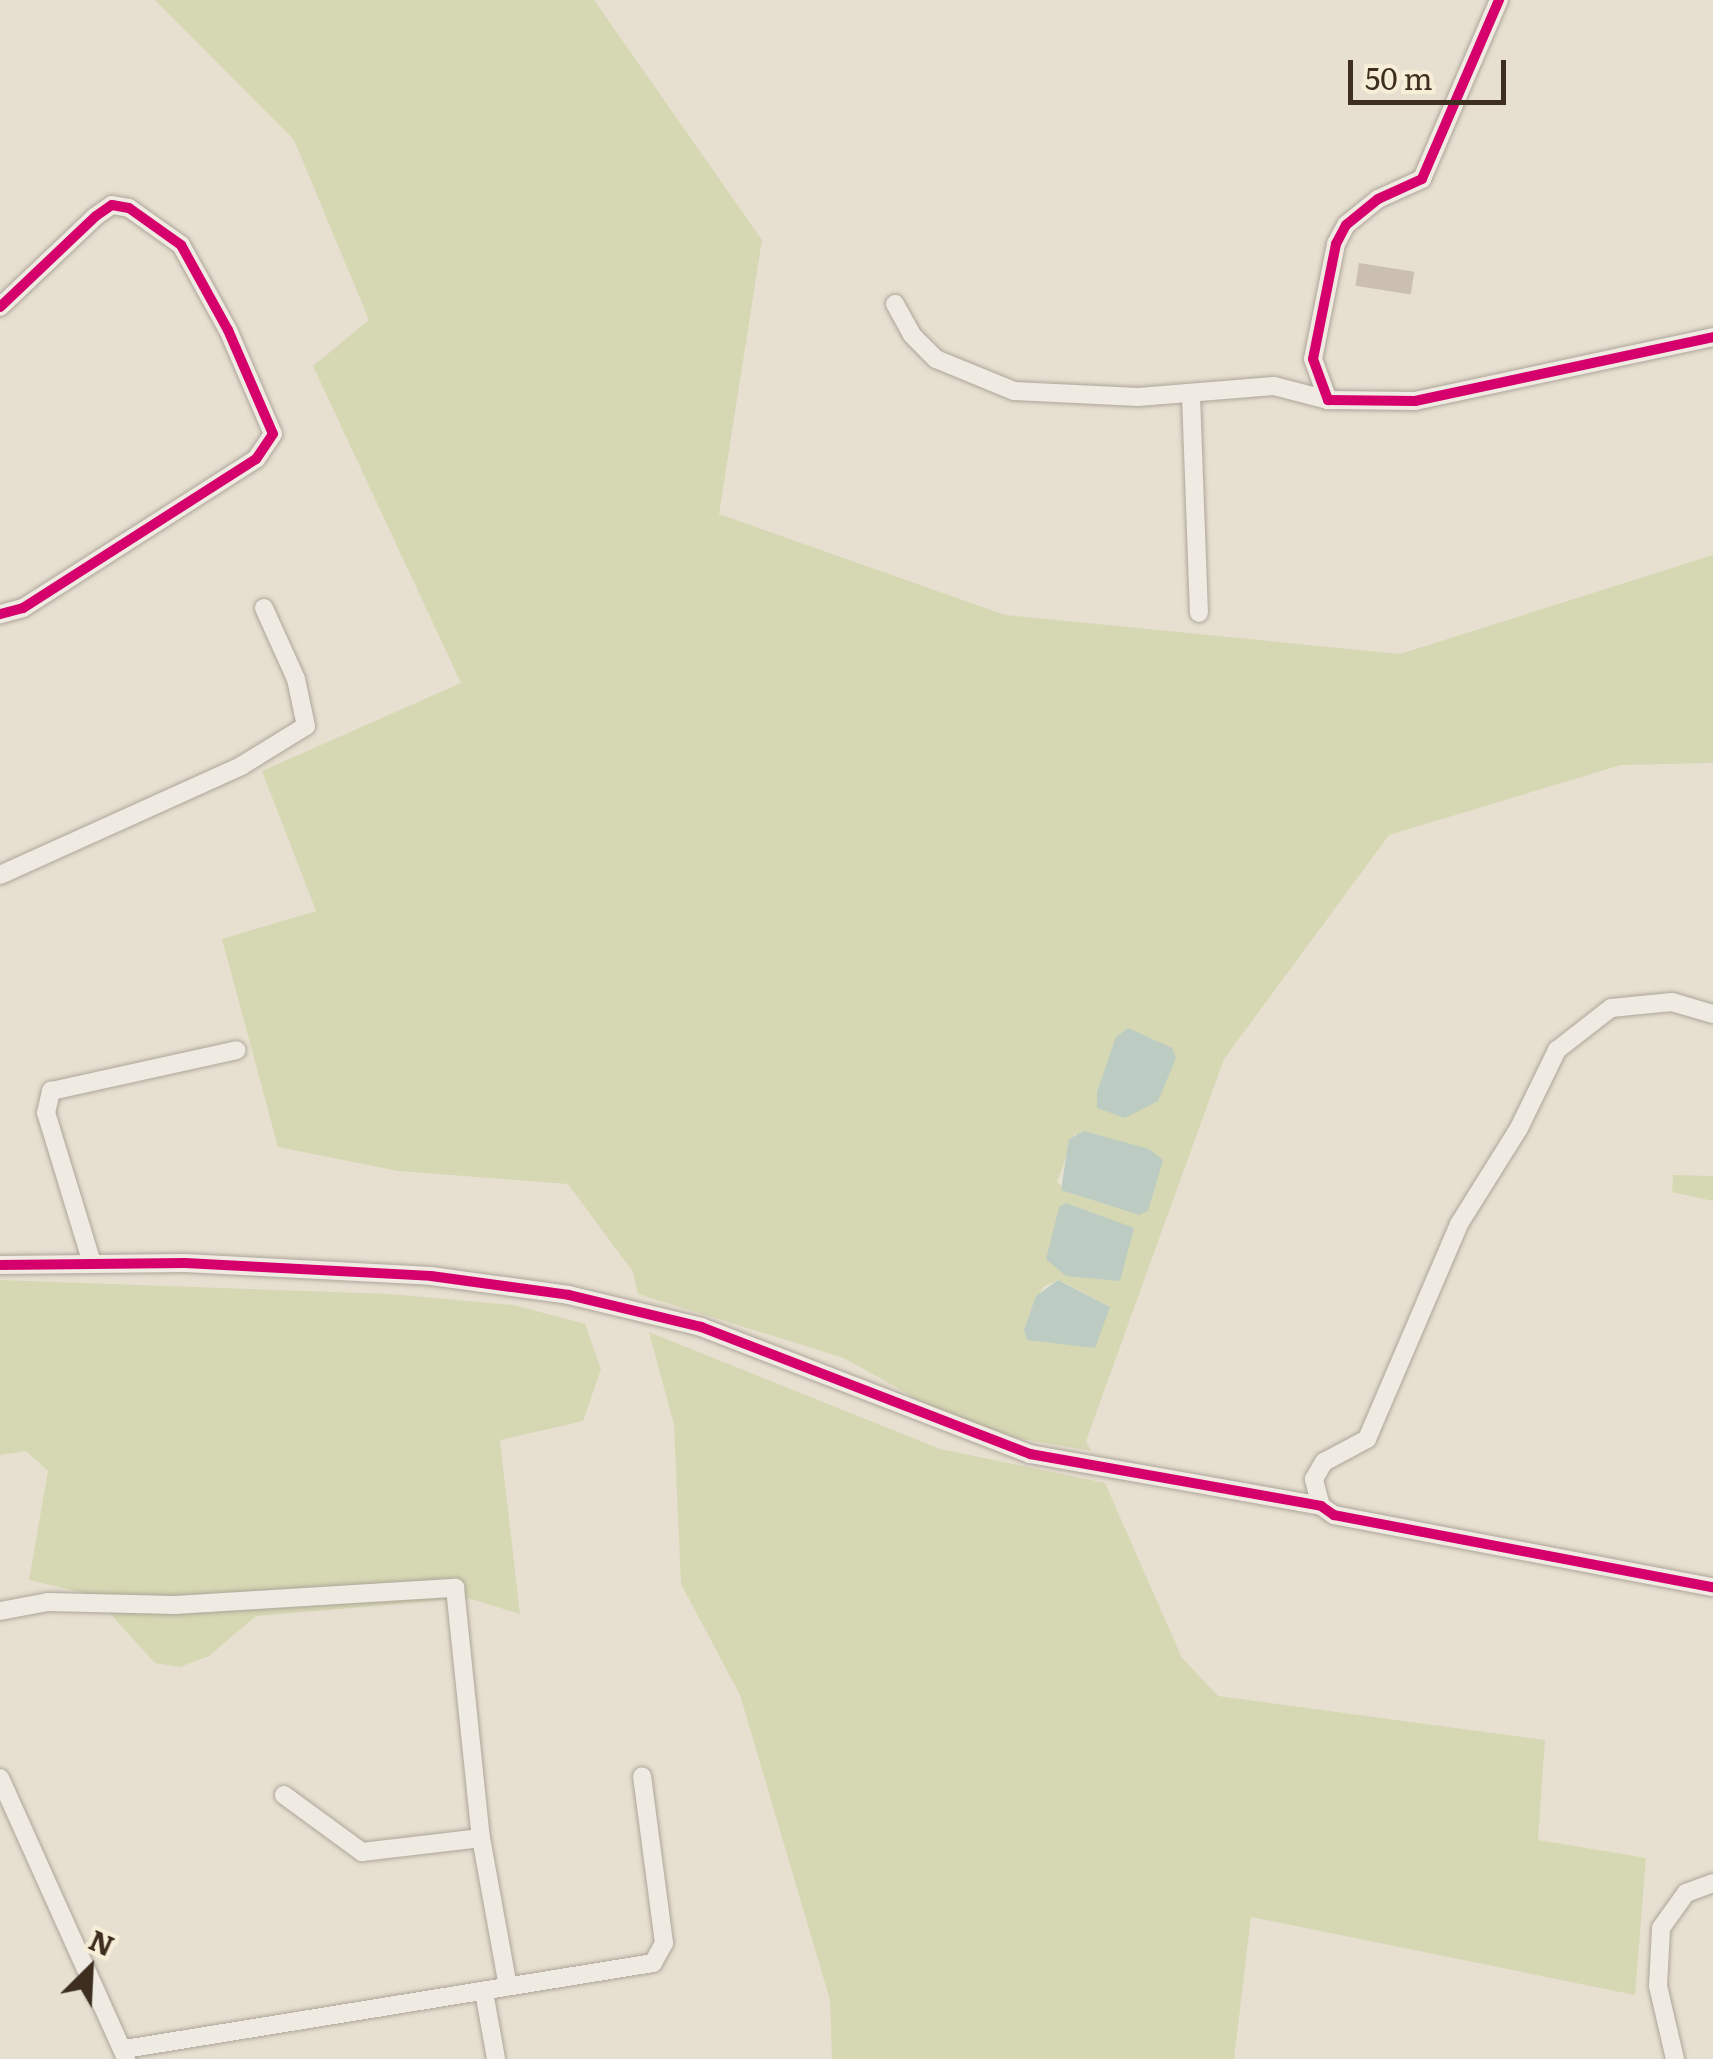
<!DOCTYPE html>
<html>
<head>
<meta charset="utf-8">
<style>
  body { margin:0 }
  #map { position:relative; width:1713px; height:2059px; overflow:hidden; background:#e7e0d1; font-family:Literata,serif }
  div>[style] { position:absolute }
  .green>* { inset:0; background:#d6d7b3 }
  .water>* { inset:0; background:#bcccc2 }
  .building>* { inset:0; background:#cbbfb2; transform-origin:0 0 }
  .roads { filter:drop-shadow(0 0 2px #ada599) drop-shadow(0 0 2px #ada599) }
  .minor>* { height:18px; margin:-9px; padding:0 9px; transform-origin:9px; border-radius:9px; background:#efebe3 }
  .cycleway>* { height:10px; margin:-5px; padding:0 5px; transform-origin:5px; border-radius:5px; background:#d6006c }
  span { translate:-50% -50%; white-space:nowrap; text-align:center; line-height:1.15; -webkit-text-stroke:10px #f7eed8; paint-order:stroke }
  .north { position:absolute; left:40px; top:1919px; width:100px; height:100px; -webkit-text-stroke:8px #f7eed8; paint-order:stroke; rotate:24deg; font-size:28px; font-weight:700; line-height:40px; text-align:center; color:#3d2e20 }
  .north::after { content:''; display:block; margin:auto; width:35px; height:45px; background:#3d2e20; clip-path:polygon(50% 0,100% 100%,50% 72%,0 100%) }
  .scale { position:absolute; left:1348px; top:60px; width:158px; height:45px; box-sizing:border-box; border:5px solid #3d2e20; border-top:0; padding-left:12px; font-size:30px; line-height:35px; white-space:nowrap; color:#3d2e20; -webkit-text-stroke:8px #f7eed8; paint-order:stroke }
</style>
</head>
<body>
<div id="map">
  <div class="green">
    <i style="clip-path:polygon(evenodd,155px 0,594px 0,762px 240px,719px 514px,1005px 615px,1400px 654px,1713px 555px,1713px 763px,1621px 765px,1389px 835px,1224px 1059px,1086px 1441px,1091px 1451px,998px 1435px,940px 1412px,844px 1358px,638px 1294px,633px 1272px,568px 1184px,398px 1171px,278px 1147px,222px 939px,316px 911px,262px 771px,461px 683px,313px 366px,369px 320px,294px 140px,155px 0,1075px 1133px,1139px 1215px,1067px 1192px,1057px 1182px,1075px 1133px,155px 0,1058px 1280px,1067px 1284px,1110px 1307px,1027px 1319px,1043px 1287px,1058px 1280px)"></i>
    <i style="clip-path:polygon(1673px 1175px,1713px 1176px,1713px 1201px,1672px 1192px)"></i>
    <i style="clip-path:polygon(0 1280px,389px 1294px,514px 1305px,585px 1324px,601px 1369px,583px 1421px,500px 1440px,520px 1614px,468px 1598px,256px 1616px,209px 1656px,180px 1667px,155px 1663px,93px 1595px,29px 1580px,48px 1471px,26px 1451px,0 1455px)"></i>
    <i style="clip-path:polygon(649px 1332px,940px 1449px,1105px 1483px,1182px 1658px,1218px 1696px,1545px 1740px,1538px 1840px,1646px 1858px,1635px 1995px,1251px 1917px,1234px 2059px,832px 2059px,830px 2000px,740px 1695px,681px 1584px,674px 1425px)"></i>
  </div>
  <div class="water">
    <i style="clip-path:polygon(1128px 1028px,1172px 1048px,1176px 1058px,1158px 1101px,1125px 1118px,1097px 1108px,1097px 1092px,1116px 1037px)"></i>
    <i style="clip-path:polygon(1084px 1131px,1149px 1149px,1163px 1160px,1148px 1211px,1139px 1215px,1061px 1190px,1069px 1139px)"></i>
    <i style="clip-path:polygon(1066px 1203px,1134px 1228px,1120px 1281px,1066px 1276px,1046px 1259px,1059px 1207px)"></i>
    <i style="clip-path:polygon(1058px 1280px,1110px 1307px,1095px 1348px,1027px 1340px,1024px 1330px,1036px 1296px)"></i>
  </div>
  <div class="building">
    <i style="left:1359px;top:263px;width:56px;height:23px;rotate:9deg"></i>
  </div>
  <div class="roads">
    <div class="minor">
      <i style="left:1499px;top:0;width:195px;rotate:113.3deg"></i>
      <i style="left:1422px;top:179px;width:48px;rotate:155.6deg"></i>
      <i style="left:1378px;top:199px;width:41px;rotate:140.9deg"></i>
      <i style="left:1346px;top:225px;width:21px;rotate:118deg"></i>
      <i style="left:1336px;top:244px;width:117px;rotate:101.3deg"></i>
      <i style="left:1313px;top:359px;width:44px;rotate:69.9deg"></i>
      <i style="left:1328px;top:400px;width:87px;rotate:0.7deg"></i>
      <i style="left:1415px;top:401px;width:305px;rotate:-12.1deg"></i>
      <i style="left:895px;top:304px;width:35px;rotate:61deg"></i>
      <i style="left:912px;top:335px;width:34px;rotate:45deg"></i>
      <i style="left:936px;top:359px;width:84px;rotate:22.3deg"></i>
      <i style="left:1014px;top:391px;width:124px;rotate:2.8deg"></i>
      <i style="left:1138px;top:397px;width:136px;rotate:-4.6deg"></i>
      <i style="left:1274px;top:386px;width:56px;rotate:14.5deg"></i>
      <i style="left:0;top:307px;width:132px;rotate:-43.5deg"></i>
      <i style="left:96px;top:216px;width:19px;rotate:-35deg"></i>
      <i style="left:112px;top:205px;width:17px;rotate:10deg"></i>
      <i style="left:129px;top:208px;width:64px;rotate:35.4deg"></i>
      <i style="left:181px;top:245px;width:97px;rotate:61.1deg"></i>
      <i style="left:228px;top:330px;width:113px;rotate:66.6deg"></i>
      <i style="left:273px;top:434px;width:30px;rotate:124deg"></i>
      <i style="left:256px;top:459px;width:277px;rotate:147.4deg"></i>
      <i style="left:23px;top:608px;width:24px;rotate:165deg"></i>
      <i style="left:1191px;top:396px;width:217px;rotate:87.9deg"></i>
      <i style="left:0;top:875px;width:265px;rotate:-24.3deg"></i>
      <i style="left:241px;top:766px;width:76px;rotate:-31.6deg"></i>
      <i style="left:306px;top:726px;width:48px;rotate:-102deg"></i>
      <i style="left:296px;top:679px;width:78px;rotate:-114.3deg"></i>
      <i style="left:92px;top:1263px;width:157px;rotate:-107deg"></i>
      <i style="left:46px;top:1113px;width:23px;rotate:-77deg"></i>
      <i style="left:51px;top:1091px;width:190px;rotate:-12.4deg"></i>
      <i style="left:0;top:1265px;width:185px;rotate:-0.6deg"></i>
      <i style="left:185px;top:1263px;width:246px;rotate:3deg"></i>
      <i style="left:431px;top:1276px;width:139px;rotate:7.8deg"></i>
      <i style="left:569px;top:1295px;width:136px;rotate:13.6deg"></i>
      <i style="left:701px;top:1327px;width:353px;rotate:21.1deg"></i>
      <i style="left:1030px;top:1454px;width:296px;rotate:10.1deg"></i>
      <i style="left:1321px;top:1506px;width:16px;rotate:35deg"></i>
      <i style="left:1334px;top:1515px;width:386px;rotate:10.8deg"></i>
      <i style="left:1321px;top:1506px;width:28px;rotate:-105deg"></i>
      <i style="left:1314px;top:1479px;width:20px;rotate:-60deg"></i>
      <i style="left:1324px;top:1462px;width:49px;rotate:-28.1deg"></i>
      <i style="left:1367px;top:1439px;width:234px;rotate:-66.8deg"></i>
      <i style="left:1459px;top:1224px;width:113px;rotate:-58deg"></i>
      <i style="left:1519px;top:1128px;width:87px;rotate:-64deg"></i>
      <i style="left:1557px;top:1050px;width:68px;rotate:-37.9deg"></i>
      <i style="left:1611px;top:1008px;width:61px;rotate:-5.6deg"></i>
      <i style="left:1672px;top:1002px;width:43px;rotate:16.3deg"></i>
      <i style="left:0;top:1611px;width:49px;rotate:-10.6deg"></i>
      <i style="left:48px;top:1602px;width:127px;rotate:1.4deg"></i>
      <i style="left:175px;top:1605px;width:281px;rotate:-3.5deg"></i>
      <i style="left:455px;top:1588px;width:251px;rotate:84.1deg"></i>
      <i style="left:0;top:1778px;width:308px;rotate:65.8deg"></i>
      <i style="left:284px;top:1795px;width:97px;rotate:36.2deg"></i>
      <i style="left:362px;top:1852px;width:120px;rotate:-6.7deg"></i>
      <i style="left:481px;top:1838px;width:150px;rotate:79.7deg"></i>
      <i style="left:484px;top:1992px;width:68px;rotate:79.8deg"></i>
      <i style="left:125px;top:2049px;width:535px;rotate:-9.25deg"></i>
      <i style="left:653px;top:1963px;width:23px;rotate:-61deg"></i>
      <i style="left:664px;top:1943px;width:168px;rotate:-97.5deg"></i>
      <i style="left:1675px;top:2059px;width:75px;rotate:-103.1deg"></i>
      <i style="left:1658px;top:1986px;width:58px;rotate:-87deg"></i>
      <i style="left:1661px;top:1928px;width:43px;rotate:-54.5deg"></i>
      <i style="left:1686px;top:1893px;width:29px;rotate:-20deg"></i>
    </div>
  </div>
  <div class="cycleway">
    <i style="left:1499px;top:0;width:195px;rotate:113.3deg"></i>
    <i style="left:1422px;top:179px;width:48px;rotate:155.6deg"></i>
    <i style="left:1378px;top:199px;width:41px;rotate:140.9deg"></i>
    <i style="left:1346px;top:225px;width:21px;rotate:118deg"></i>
    <i style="left:1336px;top:244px;width:117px;rotate:101.3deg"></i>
    <i style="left:1313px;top:359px;width:44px;rotate:69.9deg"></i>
    <i style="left:1328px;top:400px;width:87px;rotate:0.7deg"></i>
    <i style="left:1415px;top:401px;width:305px;rotate:-12.1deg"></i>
    <i style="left:0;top:307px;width:132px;rotate:-43.5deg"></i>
    <i style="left:96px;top:216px;width:19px;rotate:-35deg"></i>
    <i style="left:112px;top:205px;width:17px;rotate:10deg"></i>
    <i style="left:129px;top:208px;width:64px;rotate:35.4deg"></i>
    <i style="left:181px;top:245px;width:97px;rotate:61.1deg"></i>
    <i style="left:228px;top:330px;width:113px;rotate:66.6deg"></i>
    <i style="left:273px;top:434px;width:30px;rotate:124deg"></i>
    <i style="left:256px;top:459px;width:277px;rotate:147.4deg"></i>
    <i style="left:23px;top:608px;width:24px;rotate:165deg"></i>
    <i style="left:0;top:1265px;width:185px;rotate:-0.6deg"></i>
    <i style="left:185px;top:1263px;width:246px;rotate:3deg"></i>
    <i style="left:431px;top:1276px;width:139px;rotate:7.8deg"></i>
    <i style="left:569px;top:1295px;width:136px;rotate:13.6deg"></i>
    <i style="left:701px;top:1327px;width:353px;rotate:21.1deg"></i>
    <i style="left:1030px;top:1454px;width:296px;rotate:10.1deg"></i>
    <i style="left:1321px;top:1506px;width:16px;rotate:35deg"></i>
    <i style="left:1334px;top:1515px;width:386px;rotate:10.8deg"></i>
  </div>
  <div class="north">N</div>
  <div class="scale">50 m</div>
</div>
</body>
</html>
